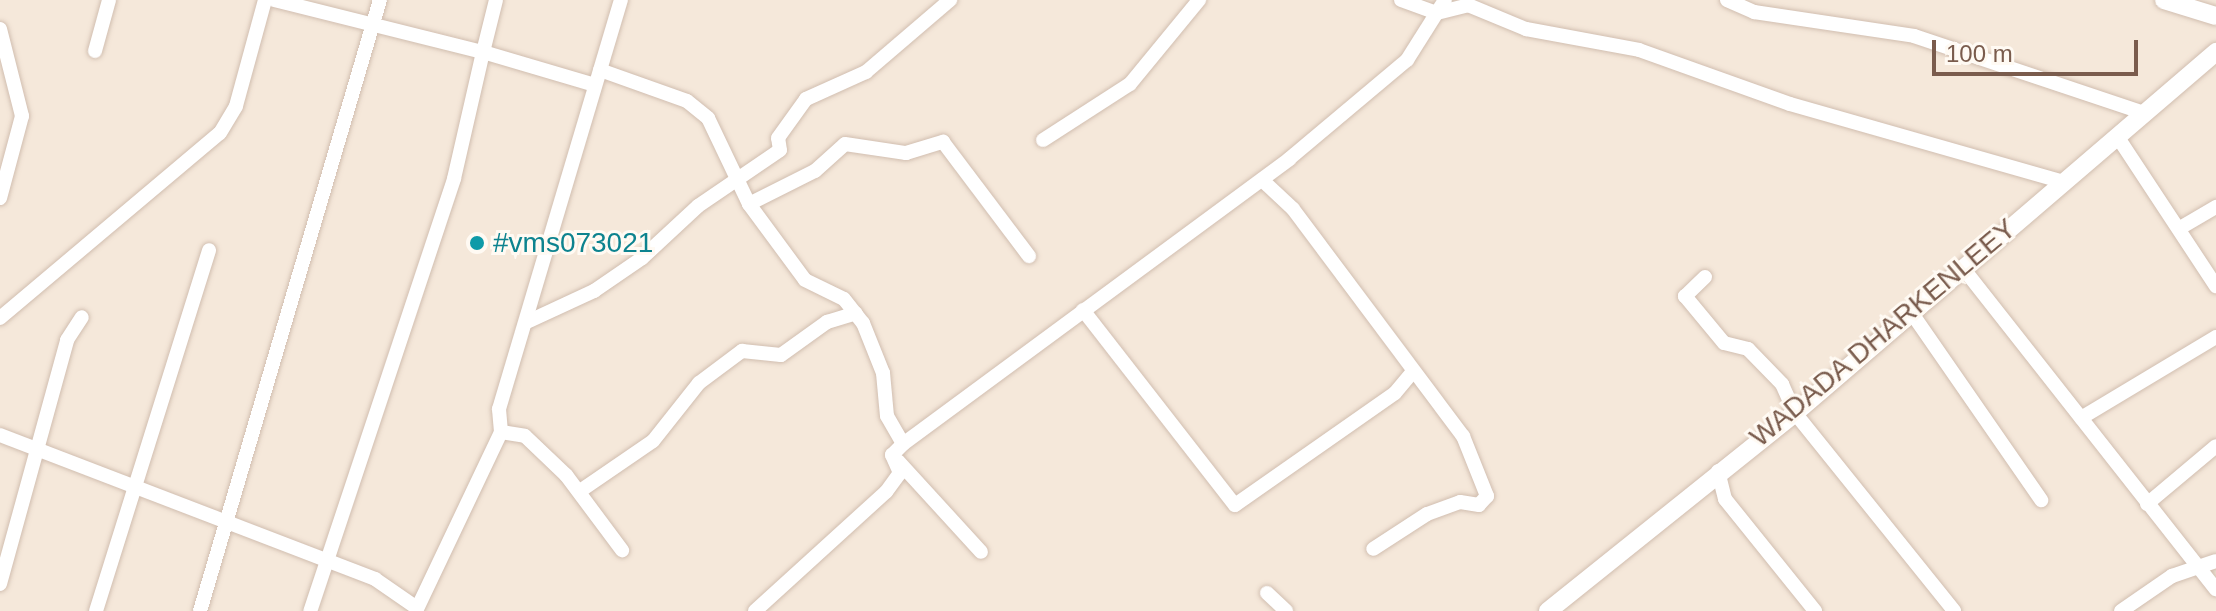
<!DOCTYPE html>
<html>
<head>
<meta charset="utf-8">
<style>
  body { margin:0 }
  #map { position:relative; width:2216px; height:611px; overflow:hidden; background:#fdf6ec; font-family:Arial,sans-serif }
  div>[style] { position:absolute }
  .residential>* { inset:0; background:#f5e8da; transform-origin:0 0 }
  .roads { filter:drop-shadow(0 0 2px #d1beb0) drop-shadow(0 0 2px #d1beb0) }
  .street>* { height:14px; margin:-7px; padding:0 7px; transform-origin:7px; border-radius:7px; background:#fff }
  .secondary>* { height:18px; margin:-9px; padding:0 9px; transform-origin:9px; border-radius:9px; background:#fff }
  .dots>* { width:22px; height:22px; translate:-50% -50%; box-sizing:border-box; border:4px solid #fffaf3; border-radius:50% }
  span { translate:-50% -50%; white-space:nowrap; text-align:center; line-height:1.15; -webkit-text-stroke:6px #fffaf3; paint-order:stroke }
  .culture-label { font-size:28px; color:#0d838f }
  .left { translate:0 -50%; text-align:left }
  .street-label { font-size:28px; color:#7a5c4d }
  .scale { position:absolute; left:1932px; top:40px; width:206px; height:36px; box-sizing:border-box; border:4px solid #7a5c4d; border-top:0; padding-left:10px; font-size:24px; line-height:28px; white-space:nowrap; color:#7a5c4d; -webkit-text-stroke:6px #fffaf3; paint-order:stroke }
</style>
</head>
<body>
<div id="map">
  <div class="residential">
    <i style="left:0;top:0;width:2216px;height:611px"></i>
  </div>
  <div class="roads">
    <div class="street">
      <i style="left:274px;top:0;width:215px;rotate:14deg"></i>
      <i style="left:483px;top:52px;width:130px;rotate:102.9deg"></i>
      <i style="left:454px;top:179px;width:455px;rotate:108.4deg"></i>
      <i style="left:496px;top:0;width:54px;rotate:104deg"></i>
      <i style="left:483px;top:52px;width:114px;rotate:16.4deg"></i>
      <i style="left:1401px;top:0;width:38px;rotate:20deg"></i>
      <i style="left:1437px;top:13px;width:32px;rotate:-14deg"></i>
      <i style="left:1468px;top:5px;width:63px;rotate:22.5deg"></i>
      <i style="left:1526px;top:29px;width:115px;rotate:10.5deg"></i>
      <i style="left:1639px;top:50px;width:160px;rotate:19.7deg"></i>
      <i style="left:1790px;top:104px;width:281px;rotate:15.9deg"></i>
      <i style="left:1727px;top:0;width:30px;rotate:24deg"></i>
      <i style="left:1754px;top:12px;width:162px;rotate:8.5deg"></i>
      <i style="left:1914px;top:36px;width:243px;rotate:18.5deg"></i>
      <i style="left:0;top:29px;width:90px;rotate:75.8deg"></i>
      <i style="left:22px;top:116px;width:85px;rotate:105deg"></i>
      <i style="left:95px;top:51px;width:53px;rotate:-74.6deg"></i>
      <i style="left:600px;top:70px;width:92px;rotate:19.6deg"></i>
      <i style="left:687px;top:101px;width:27px;rotate:39deg"></i>
      <i style="left:708px;top:118px;width:95px;rotate:64.5deg"></i>
      <i style="left:749px;top:204px;width:94px;rotate:53.6deg"></i>
      <i style="left:805px;top:280px;width:43px;rotate:26deg"></i>
      <i style="left:844px;top:299px;width:31px;rotate:52deg"></i>
      <i style="left:863px;top:323px;width:54px;rotate:68.2deg"></i>
      <i style="left:883px;top:373px;width:43px;rotate:84.7deg"></i>
      <i style="left:887px;top:416px;width:32px;rotate:60deg"></i>
      <i style="left:2117px;top:136px;width:180px;rotate:56.6deg"></i>
      <i style="left:1043px;top:140px;width:103px;rotate:-32.8deg"></i>
      <i style="left:1130px;top:84px;width:109px;rotate:-50.6deg"></i>
      <i style="left:1262px;top:180px;width:42px;rotate:43.1deg"></i>
      <i style="left:1293px;top:209px;width:284px;rotate:53.2deg"></i>
      <i style="left:1463px;top:436px;width:65px;rotate:68.2deg"></i>
      <i style="left:1487px;top:496px;width:12px;rotate:132deg"></i>
      <i style="left:1479px;top:505px;width:19px;rotate:-171deg"></i>
      <i style="left:1460px;top:502px;width:35px;rotate:160deg"></i>
      <i style="left:1427px;top:514px;width:64px;rotate:147.1deg"></i>
      <i style="left:749px;top:204px;width:74px;rotate:-26.6deg"></i>
      <i style="left:815px;top:171px;width:40px;rotate:-42deg"></i>
      <i style="left:845px;top:144px;width:62px;rotate:8.4deg"></i>
      <i style="left:906px;top:153px;width:39px;rotate:-17deg"></i>
      <i style="left:943px;top:142px;width:143px;rotate:53deg"></i>
      <i style="left:2180px;top:228px;width:42px;rotate:-30.3deg"></i>
      <i style="left:1963px;top:268px;width:409px;rotate:51.8deg"></i>
      <i style="left:1705px;top:277px;width:28px;rotate:136deg"></i>
      <i style="left:1685px;top:296px;width:61px;rotate:50.3deg"></i>
      <i style="left:1724px;top:343px;width:25px;rotate:14deg"></i>
      <i style="left:1748px;top:349px;width:49px;rotate:45.8deg"></i>
      <i style="left:1782px;top:384px;width:32px;rotate:66deg"></i>
      <i style="left:1795px;top:413px;width:254px;rotate:51.2deg"></i>
      <i style="left:1083px;top:310px;width:247px;rotate:52.1deg"></i>
      <i style="left:1235px;top:505px;width:195px;rotate:-35deg"></i>
      <i style="left:1395px;top:393px;width:26px;rotate:-50deg"></i>
      <i style="left:1911px;top:312px;width:229px;rotate:55.3deg"></i>
      <i style="left:0;top:318px;width:287px;rotate:-40.1deg"></i>
      <i style="left:220px;top:133px;width:31px;rotate:-59deg"></i>
      <i style="left:236px;top:106px;width:110px;rotate:-74.7deg"></i>
      <i style="left:527px;top:322px;width:74px;rotate:-24.8deg"></i>
      <i style="left:594px;top:291px;width:58px;rotate:-34.5deg"></i>
      <i style="left:642px;top:258px;width:76px;rotate:-42.9deg"></i>
      <i style="left:698px;top:206px;width:99px;rotate:-34.3deg"></i>
      <i style="left:780px;top:150px;width:12px;rotate:-99deg"></i>
      <i style="left:778px;top:138px;width:48px;rotate:-54.3deg"></i>
      <i style="left:806px;top:99px;width:66px;rotate:-24.2deg"></i>
      <i style="left:866px;top:72px;width:111px;rotate:-40.6deg"></i>
      <i style="left:2081px;top:418px;width:157px;rotate:-31deg"></i>
      <i style="left:501px;top:432px;width:24px;rotate:9deg"></i>
      <i style="left:525px;top:436px;width:57px;rotate:43.6deg"></i>
      <i style="left:566px;top:475px;width:94px;rotate:53.3deg"></i>
      <i style="left:0;top:435px;width:402px;rotate:21deg"></i>
      <i style="left:375px;top:579px;width:51px;rotate:34.6deg"></i>
      <i style="left:898px;top:461px;width:123px;rotate:47.6deg"></i>
      <i style="left:1718px;top:471px;width:29px;rotate:76deg"></i>
      <i style="left:1725px;top:499px;width:144px;rotate:51.2deg"></i>
      <i style="left:580px;top:491px;width:88px;rotate:-34.4deg"></i>
      <i style="left:653px;top:441px;width:74px;rotate:-51.6deg"></i>
      <i style="left:699px;top:383px;width:54px;rotate:-36.7deg"></i>
      <i style="left:742px;top:351px;width:39px;rotate:6deg"></i>
      <i style="left:781px;top:355px;width:57px;rotate:-35.7deg"></i>
      <i style="left:827px;top:322px;width:30px;rotate:-17deg"></i>
      <i style="left:2147px;top:504px;width:90px;rotate:-40deg"></i>
      <i style="left:0;top:584px;width:253px;rotate:-74.6deg"></i>
      <i style="left:67px;top:340px;width:27px;rotate:-57deg"></i>
      <i style="left:1267px;top:593px;width:26px;rotate:43deg"></i>
      <i style="left:96px;top:611px;width:378px;rotate:-72.6deg"></i>
      <i style="left:200px;top:611px;width:637px;rotate:-73.59deg"></i>
      <i style="left:416px;top:611px;width:198px;rotate:-64.6deg"></i>
      <i style="left:501px;top:432px;width:23px;rotate:-95deg"></i>
      <i style="left:499px;top:409px;width:427px;rotate:-73.4deg"></i>
      <i style="left:755px;top:611px;width:177px;rotate:-42.3deg"></i>
      <i style="left:886px;top:492px;width:24px;rotate:-54deg"></i>
      <i style="left:900px;top:473px;width:20px;rotate:-114deg"></i>
      <i style="left:892px;top:455px;width:16px;rotate:-45deg"></i>
      <i style="left:903px;top:444px;width:480px;rotate:-36.4deg"></i>
      <i style="left:1289px;top:159px;width:154px;rotate:-40deg"></i>
      <i style="left:1407px;top:60px;width:71px;rotate:-57.7deg"></i>
      <i style="left:2121px;top:611px;width:62px;rotate:-34.5deg"></i>
      <i style="left:2172px;top:576px;width:46px;rotate:-18.8deg"></i>
    </div>
    <div class="secondary">
      <i style="left:2164px;top:0;width:54px;rotate:17.1deg"></i>
      <i style="left:1548px;top:611px;width:317px;rotate:-38.7deg"></i>
      <i style="left:1795px;top:413px;width:555px;rotate:-40.61deg"></i>
    </div>
  </div>
  <div class="dots">
    <i style="left:477px;top:243px;background:#0f9aa8"></i>
  </div>
  <div class="culture-label">
    <span class="left" style="left:493px;top:243px">#vms073021</span>
  </div>
  <div class="street-label">
    <span style="left:1883px;top:333px;rotate:-40deg">WADADA DHARKENLEEY</span>
  </div>
  <div class="scale">100 m</div>
</div>
</body>
</html>
